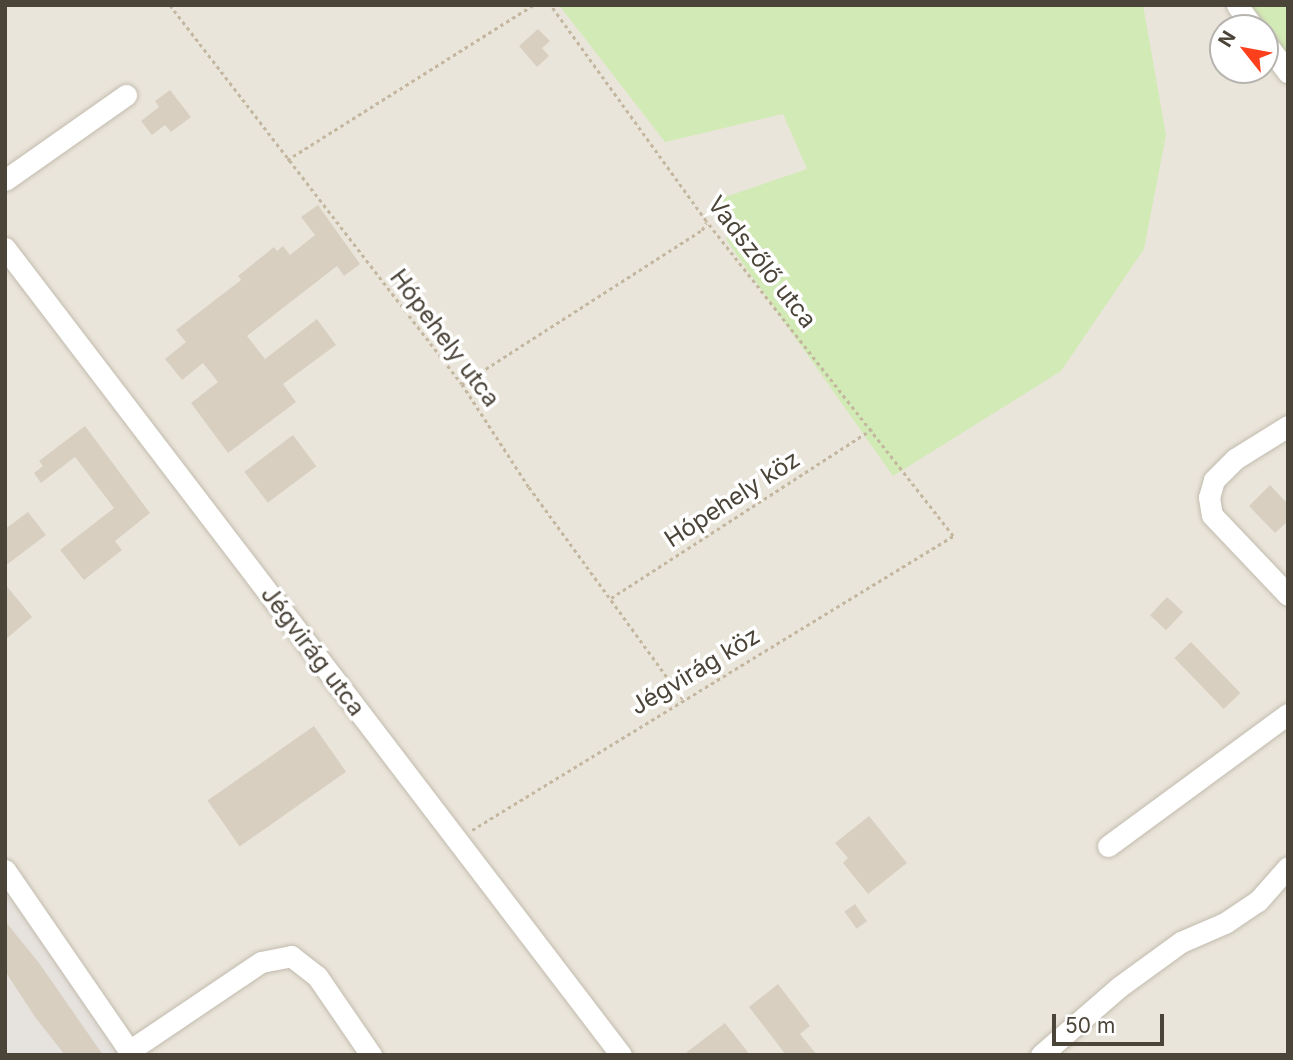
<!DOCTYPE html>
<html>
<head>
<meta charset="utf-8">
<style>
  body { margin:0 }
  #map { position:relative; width:1293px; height:1060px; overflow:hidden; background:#f6f3ec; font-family:Inter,sans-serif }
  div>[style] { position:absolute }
  .residential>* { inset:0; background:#eae5da }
  .industrial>* { inset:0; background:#e6e2dd }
  .green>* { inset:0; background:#d2eab5 }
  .building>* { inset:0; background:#d8cfc1; transform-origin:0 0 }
  .path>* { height:2.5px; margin-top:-1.25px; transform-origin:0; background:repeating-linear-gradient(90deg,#c4b79f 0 3.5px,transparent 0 7px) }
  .roads { filter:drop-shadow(0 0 2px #c2bbae) drop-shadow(0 0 2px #c2bbae) }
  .minor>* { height:21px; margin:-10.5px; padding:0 10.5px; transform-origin:10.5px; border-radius:10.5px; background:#fff }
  span { translate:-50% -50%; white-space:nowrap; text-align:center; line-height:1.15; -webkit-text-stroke:7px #fff; paint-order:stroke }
  .street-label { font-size:24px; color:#4b4439 }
  .frame { position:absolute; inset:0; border:7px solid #4b4439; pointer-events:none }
  .north { position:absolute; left:1209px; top:14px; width:70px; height:70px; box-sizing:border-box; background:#fff; border:2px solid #b7b4b0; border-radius:50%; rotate:301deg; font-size:19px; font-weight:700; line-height:28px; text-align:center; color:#4b4439 }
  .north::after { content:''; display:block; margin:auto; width:24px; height:32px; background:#fc3f1d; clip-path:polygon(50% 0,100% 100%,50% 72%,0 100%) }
  .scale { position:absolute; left:1052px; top:1014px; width:112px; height:32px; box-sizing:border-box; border:4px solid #4b4439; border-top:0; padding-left:9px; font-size:21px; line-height:24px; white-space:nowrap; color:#4b4439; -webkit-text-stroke:5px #fff; paint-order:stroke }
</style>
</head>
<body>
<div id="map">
  <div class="residential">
    <i style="clip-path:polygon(5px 5px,1242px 5px,1259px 28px,1223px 28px,1223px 70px,1265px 70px,1265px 35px,1288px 65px,1288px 1055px,145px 1055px,5px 865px)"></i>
  </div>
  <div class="industrial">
    <i style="clip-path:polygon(5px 865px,145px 1055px,5px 1055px)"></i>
  </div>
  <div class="green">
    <i style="clip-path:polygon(559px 5px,1143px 5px,1166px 135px,1144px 249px,1061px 371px,893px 476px,727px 241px,722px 198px,807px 169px,783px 114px,665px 142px)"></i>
    <i style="clip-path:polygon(1242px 5px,1288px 5px,1288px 65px,1265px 35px,1265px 28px,1259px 28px)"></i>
  </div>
  <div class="building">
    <i style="clip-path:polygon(538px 29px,550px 41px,542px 48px,549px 56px,537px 67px,519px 46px)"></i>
    <i style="clip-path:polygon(170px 90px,191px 117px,171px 132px,165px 125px,152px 135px,141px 121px,159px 107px,155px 101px)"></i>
    <i style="clip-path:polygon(318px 205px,360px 264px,344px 276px,337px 266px,247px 336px,265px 359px,317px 319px,336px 345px,283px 384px,296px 402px,228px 453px,191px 403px,218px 382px,203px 363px,182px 380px,165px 359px,186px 342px,176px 330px,241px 280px,238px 276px,274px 247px,277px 251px,283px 246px,290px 255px,315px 235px,301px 217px)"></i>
    <i style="clip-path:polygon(85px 426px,150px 513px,115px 541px,122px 550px,84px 580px,60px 550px,114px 508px,75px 457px,41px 483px,34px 473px,43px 466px,39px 461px)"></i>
    <i style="left:293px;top:435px;width:39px;height:61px;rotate:53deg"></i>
    <i style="clip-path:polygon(1270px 485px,1288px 504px,1288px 521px,1275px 533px,1249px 506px)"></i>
    <i style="clip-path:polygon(28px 512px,46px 535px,5px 566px,5px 529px)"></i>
    <i style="clip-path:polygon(5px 584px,32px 617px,5px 640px)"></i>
    <i style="left:1167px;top:597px;width:22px;height:25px;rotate:43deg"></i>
    <i style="left:1191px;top:642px;width:71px;height:23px;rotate:46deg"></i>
    <i style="left:314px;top:726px;width:56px;height:130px;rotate:55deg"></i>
    <i style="clip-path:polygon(869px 816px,907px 863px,868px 894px,843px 863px,848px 858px,835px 843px)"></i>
    <i style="left:855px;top:904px;width:21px;height:13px;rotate:55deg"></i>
    <i style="clip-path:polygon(5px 921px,39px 963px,103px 1055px,65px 1055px,35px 1017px,5px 971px)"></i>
    <i style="clip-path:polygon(778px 984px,810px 1026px,800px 1034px,817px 1055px,786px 1055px,749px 1007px)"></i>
    <i style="clip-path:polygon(725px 1023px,750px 1055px,683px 1055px)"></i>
  </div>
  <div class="path">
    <i style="left:170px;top:5px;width:478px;rotate:52.4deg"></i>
    <i style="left:462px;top:384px;width:123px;rotate:57deg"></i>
    <i style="left:529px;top:487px;width:262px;rotate:54deg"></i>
    <i style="left:287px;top:160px;width:291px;rotate:-32.2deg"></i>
    <i style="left:462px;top:384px;width:285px;rotate:-32.7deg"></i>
    <i style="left:702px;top:230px;width:8px;rotate:-60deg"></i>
    <i style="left:611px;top:598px;width:311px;rotate:-32.9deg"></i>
    <i style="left:472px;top:830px;width:564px;rotate:-31.43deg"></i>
    <i style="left:953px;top:536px;width:400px;rotate:-128.1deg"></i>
    <i style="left:706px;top:221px;width:266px;rotate:-125.8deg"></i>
  </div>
  <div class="roads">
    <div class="minor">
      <i style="left:1237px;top:5px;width:29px;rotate:54deg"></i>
      <i style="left:1265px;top:42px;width:38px;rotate:53deg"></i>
      <i style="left:5px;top:180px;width:148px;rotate:-35.1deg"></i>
      <i style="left:5px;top:248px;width:1015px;rotate:52.64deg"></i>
      <i style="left:1288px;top:426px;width:62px;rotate:148.1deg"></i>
      <i style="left:1235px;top:459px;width:30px;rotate:135deg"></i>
      <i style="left:1214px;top:480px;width:18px;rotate:106deg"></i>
      <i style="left:1209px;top:497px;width:18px;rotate:81deg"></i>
      <i style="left:1212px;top:515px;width:110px;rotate:46.5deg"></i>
      <i style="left:1108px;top:846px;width:223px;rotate:-36.3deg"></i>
      <i style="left:5px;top:870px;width:224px;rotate:55.5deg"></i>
      <i style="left:129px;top:1051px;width:159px;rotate:-34deg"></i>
      <i style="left:261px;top:962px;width:31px;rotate:-11deg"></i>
      <i style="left:291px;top:956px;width:33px;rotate:38deg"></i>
      <i style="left:317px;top:976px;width:96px;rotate:55.6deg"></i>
      <i style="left:1041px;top:1055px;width:103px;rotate:-41.1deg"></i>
      <i style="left:1119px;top:987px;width:77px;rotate:-36deg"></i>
      <i style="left:1181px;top:942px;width:48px;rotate:-23.4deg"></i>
      <i style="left:1225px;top:923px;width:40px;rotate:-34deg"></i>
      <i style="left:1258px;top:901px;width:45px;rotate:-48.6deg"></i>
    </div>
  </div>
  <div class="street-label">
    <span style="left:762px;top:262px;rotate:52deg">Vadszőlő utca</span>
    <span style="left:445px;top:338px;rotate:53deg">Hópehely utca</span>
    <span style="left:732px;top:499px;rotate:-33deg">Hópehely köz</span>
    <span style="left:313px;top:651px;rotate:53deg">Jégvirág utca</span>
    <span style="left:695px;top:671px;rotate:-31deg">Jégvirág köz</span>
  </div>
  <div class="frame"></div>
  <div class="north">N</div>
  <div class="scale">50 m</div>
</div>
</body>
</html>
